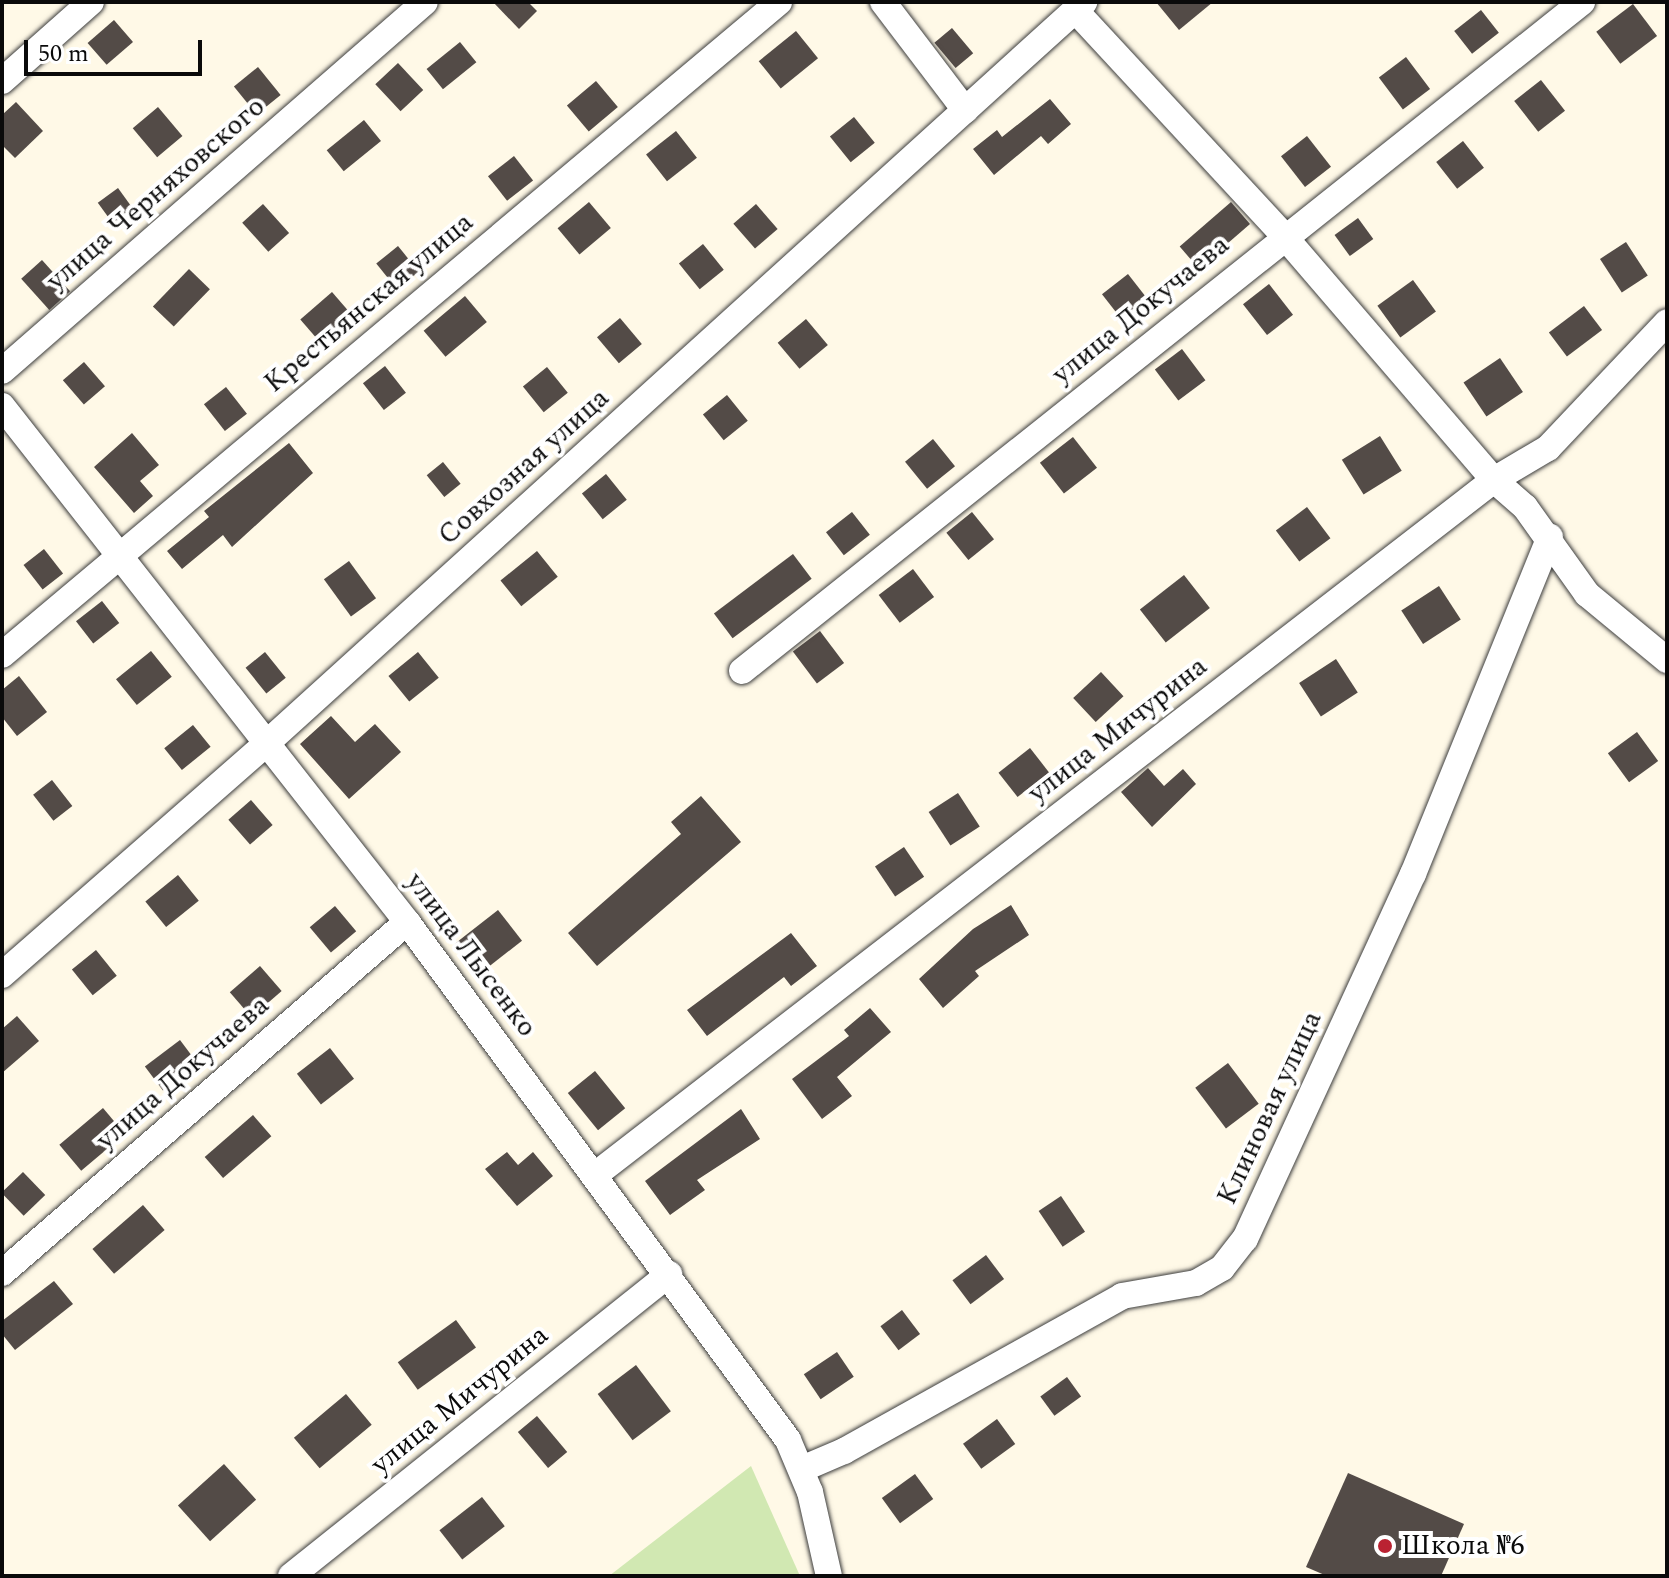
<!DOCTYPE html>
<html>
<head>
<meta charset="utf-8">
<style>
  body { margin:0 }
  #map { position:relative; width:1669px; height:1578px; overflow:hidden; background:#fff9e7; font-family:Spectral,serif }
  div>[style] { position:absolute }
  .green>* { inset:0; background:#d1e8b2 }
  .building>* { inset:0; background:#534b47; transform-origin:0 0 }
  .roads { filter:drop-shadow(0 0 2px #3d3d3d) drop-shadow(0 0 2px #3d3d3d) }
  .minor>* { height:26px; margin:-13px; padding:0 13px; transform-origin:13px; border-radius:13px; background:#fff }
  .dots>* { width:22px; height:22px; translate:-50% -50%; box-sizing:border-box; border:4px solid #fff; border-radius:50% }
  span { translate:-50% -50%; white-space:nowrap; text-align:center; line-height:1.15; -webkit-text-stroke:8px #fff; paint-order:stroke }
  .street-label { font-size:28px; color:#0a0a0a }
  .poi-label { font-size:28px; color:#0a0a0a }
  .left { translate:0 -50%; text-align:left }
  .frame { position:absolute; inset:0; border:4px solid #0a0a0a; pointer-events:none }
  .scale { position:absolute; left:24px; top:40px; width:178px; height:36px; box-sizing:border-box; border:4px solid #0a0a0a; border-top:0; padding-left:10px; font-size:24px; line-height:28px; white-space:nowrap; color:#0a0a0a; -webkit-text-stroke:6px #fff; paint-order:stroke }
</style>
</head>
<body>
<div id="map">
  <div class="green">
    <i style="clip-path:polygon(751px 1466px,800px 1576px,609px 1576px)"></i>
  </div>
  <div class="building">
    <i style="clip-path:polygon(493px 2px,528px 2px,537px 11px,519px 29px)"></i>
    <i style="clip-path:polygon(1156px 2px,1213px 2px,1179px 30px)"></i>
    <i style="left:1633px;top:4px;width:40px;height:46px;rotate:53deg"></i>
    <i style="left:1481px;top:10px;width:29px;height:34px;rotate:52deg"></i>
    <i style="left:114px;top:20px;width:29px;height:35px;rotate:49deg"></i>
    <i style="left:952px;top:28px;width:33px;height:23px;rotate:50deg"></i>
    <i style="left:796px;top:31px;width:35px;height:48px;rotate:51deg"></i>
    <i style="left:460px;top:42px;width:26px;height:43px;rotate:51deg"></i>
    <i style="left:1406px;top:57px;width:40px;height:34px;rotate:53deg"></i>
    <i style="left:398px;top:63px;width:37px;height:31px;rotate:47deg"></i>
    <i style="left:258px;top:67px;width:36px;height:31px;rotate:51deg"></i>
    <i style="left:1541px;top:80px;width:39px;height:34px;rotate:52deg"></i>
    <i style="left:596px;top:81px;width:34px;height:38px;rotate:50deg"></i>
    <i style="clip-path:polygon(1050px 99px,1071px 124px,1048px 144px,1041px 136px,994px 175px,973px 149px,997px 130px,1002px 137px)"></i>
    <i style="clip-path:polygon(16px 102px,43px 131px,15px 158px,2px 145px,2px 115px)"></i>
    <i style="left:158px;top:107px;width:38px;height:33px;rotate:50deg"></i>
    <i style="left:854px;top:117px;width:33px;height:31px;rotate:51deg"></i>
    <i style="left:364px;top:120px;width:27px;height:48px;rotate:51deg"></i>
    <i style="left:676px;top:131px;width:34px;height:38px;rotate:52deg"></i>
    <i style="left:1307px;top:136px;width:39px;height:33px;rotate:52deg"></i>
    <i style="left:1463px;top:141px;width:34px;height:34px;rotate:52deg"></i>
    <i style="left:514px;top:156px;width:31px;height:33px;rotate:52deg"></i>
    <i style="left:118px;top:188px;width:32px;height:25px;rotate:54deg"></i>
    <i style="left:589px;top:202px;width:34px;height:41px;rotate:50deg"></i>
    <i style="left:1231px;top:202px;width:29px;height:68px;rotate:49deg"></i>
    <i style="left:263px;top:204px;width:39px;height:28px;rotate:48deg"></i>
    <i style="left:756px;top:204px;width:33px;height:30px;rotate:49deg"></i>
    <i style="left:1358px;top:218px;width:26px;height:29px;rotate:54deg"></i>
    <i style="left:1626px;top:242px;width:40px;height:31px;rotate:57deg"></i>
    <i style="left:703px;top:244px;width:33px;height:31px;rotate:51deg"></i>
    <i style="left:398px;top:246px;width:33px;height:28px;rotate:51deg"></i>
    <i style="left:42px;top:260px;width:42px;height:28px;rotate:48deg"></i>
    <i style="left:189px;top:269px;width:29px;height:52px;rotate:44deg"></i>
    <i style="left:1128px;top:274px;width:39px;height:33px;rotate:52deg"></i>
    <i style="left:1413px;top:280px;width:39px;height:44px;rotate:54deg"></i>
    <i style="left:1269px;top:284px;width:39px;height:33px;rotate:52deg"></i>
    <i style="left:332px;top:292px;width:33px;height:42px;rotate:49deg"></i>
    <i style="left:465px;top:296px;width:34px;height:54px;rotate:50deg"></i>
    <i style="left:1584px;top:306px;width:30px;height:44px;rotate:53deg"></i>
    <i style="left:620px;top:318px;width:34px;height:30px;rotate:50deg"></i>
    <i style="left:806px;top:319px;width:34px;height:37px;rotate:50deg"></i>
    <i style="left:1182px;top:349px;width:39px;height:34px;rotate:53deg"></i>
    <i style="left:1500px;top:358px;width:41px;height:44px;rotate:56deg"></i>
    <i style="left:84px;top:362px;width:32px;height:28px;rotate:49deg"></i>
    <i style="left:385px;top:366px;width:34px;height:28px;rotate:52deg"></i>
    <i style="left:547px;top:367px;width:33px;height:31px;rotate:51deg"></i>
    <i style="left:226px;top:387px;width:34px;height:28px;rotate:52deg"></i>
    <i style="left:727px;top:395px;width:33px;height:31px;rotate:51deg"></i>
    <i style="clip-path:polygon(132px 433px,159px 465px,140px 481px,153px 496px,134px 513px,94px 467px)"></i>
    <i style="left:1380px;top:436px;width:41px;height:45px;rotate:58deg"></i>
    <i style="left:1073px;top:437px;width:39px;height:42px;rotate:52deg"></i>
    <i style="left:933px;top:439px;width:35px;height:36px;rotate:51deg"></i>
    <i style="clip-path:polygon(289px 443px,313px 473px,232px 547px,223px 535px,182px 569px,167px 551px,209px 517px,204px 511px)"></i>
    <i style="left:443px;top:462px;width:28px;height:21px;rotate:51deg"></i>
    <i style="left:606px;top:474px;width:33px;height:31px;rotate:51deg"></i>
    <i style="left:1307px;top:507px;width:39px;height:39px;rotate:53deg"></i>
    <i style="left:852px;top:512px;width:29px;height:33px;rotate:52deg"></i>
    <i style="left:972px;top:512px;width:35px;height:33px;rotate:51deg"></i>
    <i style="left:44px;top:549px;width:31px;height:26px;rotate:52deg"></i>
    <i style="left:537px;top:551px;width:33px;height:47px;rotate:51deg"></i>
    <i style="left:793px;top:554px;width:31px;height:99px;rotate:53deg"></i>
    <i style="left:349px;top:561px;width:46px;height:31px;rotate:54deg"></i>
    <i style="left:913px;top:569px;width:35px;height:43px;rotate:53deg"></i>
    <i style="left:1184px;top:575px;width:42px;height:56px;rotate:52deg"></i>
    <i style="left:1439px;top:586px;width:40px;height:45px;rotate:57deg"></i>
    <i style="left:102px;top:601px;width:28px;height:33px;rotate:52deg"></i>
    <i style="left:820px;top:631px;width:40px;height:34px;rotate:53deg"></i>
    <i style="left:151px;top:651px;width:33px;height:45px;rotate:51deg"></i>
    <i style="left:265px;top:652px;width:33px;height:25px;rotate:51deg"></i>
    <i style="left:418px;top:652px;width:33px;height:38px;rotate:51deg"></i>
    <i style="left:1336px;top:659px;width:40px;height:44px;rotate:57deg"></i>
    <i style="left:1101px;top:672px;width:33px;height:38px;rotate:47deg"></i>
    <i style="clip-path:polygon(19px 676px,47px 712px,17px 736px,2px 717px,2px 690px)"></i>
    <i style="clip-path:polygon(331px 716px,355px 742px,375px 724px,401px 752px,349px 799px,300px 744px)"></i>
    <i style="left:193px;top:725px;width:28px;height:37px;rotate:51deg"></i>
    <i style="left:1637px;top:732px;width:36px;height:36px;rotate:54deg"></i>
    <i style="left:1030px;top:748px;width:31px;height:40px;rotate:52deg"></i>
    <i style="clip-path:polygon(1148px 768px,1164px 786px,1183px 769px,1196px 784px,1152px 827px,1121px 792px)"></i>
    <i style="left:52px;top:780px;width:33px;height:24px;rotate:52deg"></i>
    <i style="left:958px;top:793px;width:40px;height:35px;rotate:57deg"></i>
    <i style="clip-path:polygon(701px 796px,741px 842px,597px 966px,568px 933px,681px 834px,671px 822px)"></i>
    <i style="left:251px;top:800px;width:33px;height:30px;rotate:49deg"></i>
    <i style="left:904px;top:847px;width:36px;height:35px;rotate:56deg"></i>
    <i style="left:178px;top:875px;width:33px;height:42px;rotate:51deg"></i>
    <i style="clip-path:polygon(1011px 905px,1029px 935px,975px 971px,979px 976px,943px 1008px,919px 979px,973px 929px)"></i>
    <i style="left:335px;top:906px;width:33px;height:33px;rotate:50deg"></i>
    <i style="left:498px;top:910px;width:39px;height:54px;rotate:52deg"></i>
    <i style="clip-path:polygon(791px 933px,817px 966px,791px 986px,784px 977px,707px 1036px,687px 1010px)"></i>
    <i style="left:96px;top:950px;width:33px;height:31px;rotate:51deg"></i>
    <i style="left:260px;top:966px;width:33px;height:40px;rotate:49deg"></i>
    <i style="clip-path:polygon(870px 1008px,891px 1032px,837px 1077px,852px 1096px,822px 1119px,792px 1079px,849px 1036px,844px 1030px)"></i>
    <i style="clip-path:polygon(17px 1016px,39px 1041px,2px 1073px,2px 1029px)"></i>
    <i style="left:180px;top:1040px;width:30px;height:44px;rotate:53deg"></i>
    <i style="left:330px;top:1048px;width:39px;height:42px;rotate:52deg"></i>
    <i style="left:1228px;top:1063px;width:51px;height:41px;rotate:53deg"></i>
    <i style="left:595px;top:1071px;width:48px;height:35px;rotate:51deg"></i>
    <i style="left:103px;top:1108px;width:34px;height:57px;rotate:50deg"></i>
    <i style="clip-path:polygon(741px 1109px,760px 1139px,697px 1180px,705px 1190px,670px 1215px,645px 1181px)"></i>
    <i style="left:253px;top:1115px;width:28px;height:64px;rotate:49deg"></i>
    <i style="clip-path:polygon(507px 1152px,518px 1165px,533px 1152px,553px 1176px,517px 1206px,485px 1169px)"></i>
    <i style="left:23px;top:1172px;width:32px;height:30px;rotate:46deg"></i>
    <i style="left:1061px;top:1196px;width:43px;height:27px;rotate:56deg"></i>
    <i style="left:143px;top:1205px;width:33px;height:67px;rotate:49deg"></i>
    <i style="left:986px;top:1255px;width:30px;height:42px;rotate:53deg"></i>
    <i style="clip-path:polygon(54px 1281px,73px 1304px,15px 1350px,2px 1334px,2px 1321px)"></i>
    <i style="left:902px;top:1310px;width:30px;height:27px;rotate:53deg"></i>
    <i style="left:456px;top:1320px;width:34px;height:72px;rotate:54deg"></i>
    <i style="left:837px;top:1352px;width:30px;height:40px;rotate:56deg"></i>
    <i style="left:636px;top:1365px;width:58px;height:48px;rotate:53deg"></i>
    <i style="left:1067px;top:1377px;width:24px;height:33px;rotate:54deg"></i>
    <i style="left:346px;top:1394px;width:40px;height:68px;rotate:50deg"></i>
    <i style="left:537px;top:1416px;width:47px;height:25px;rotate:50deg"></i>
    <i style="left:997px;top:1419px;width:31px;height:42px;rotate:54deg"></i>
    <i style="left:224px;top:1464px;width:48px;height:62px;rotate:48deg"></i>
    <i style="clip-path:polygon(1348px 1473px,1464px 1524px,1441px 1576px,1327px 1576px,1306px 1567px)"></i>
    <i style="left:915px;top:1474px;width:31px;height:41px;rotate:54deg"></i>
    <i style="left:482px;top:1497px;width:37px;height:54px;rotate:52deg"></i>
  </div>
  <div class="roads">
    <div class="minor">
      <i style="left:883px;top:2px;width:136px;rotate:52.8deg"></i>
      <i style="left:1075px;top:10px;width:308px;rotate:47.2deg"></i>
      <i style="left:1284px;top:236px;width:322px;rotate:49.3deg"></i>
      <i style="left:1494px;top:480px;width:41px;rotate:41.1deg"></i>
      <i style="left:1525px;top:507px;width:107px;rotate:54.5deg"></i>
      <i style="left:1587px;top:594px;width:104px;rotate:39.5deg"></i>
      <i style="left:2px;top:81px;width:119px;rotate:-41.6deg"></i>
      <i style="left:2px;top:371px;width:561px;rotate:-41.1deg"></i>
      <i style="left:2px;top:406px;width:656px;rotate:51.87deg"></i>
      <i style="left:407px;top:922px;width:643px;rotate:53.66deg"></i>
      <i style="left:788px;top:1440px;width:56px;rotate:67.1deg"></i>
      <i style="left:810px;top:1492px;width:86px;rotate:77.3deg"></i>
      <i style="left:2px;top:655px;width:1015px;rotate:-40.04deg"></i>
      <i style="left:742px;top:671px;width:1074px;rotate:-38.53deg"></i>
      <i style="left:2px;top:975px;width:354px;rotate:-41.2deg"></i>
      <i style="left:268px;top:742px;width:1102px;rotate:-42.2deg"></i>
      <i style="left:595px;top:1175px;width:1136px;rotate:-37.71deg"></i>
      <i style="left:1494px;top:480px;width:63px;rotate:-30.7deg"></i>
      <i style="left:1548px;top:448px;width:173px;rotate:-46.6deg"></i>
      <i style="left:2px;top:1273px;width:536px;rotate:-40.91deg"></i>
      <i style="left:802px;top:1469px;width:46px;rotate:-23.2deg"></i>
      <i style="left:844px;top:1451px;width:318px;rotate:-29.1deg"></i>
      <i style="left:1122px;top:1296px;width:75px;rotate:-10deg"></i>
      <i style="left:1196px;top:1283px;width:30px;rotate:-30deg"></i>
      <i style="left:1222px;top:1268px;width:37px;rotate:-52deg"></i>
      <i style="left:1245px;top:1239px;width:402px;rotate:-65.3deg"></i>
      <i style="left:1413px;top:874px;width:364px;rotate:-67.9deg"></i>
      <i style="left:291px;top:1576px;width:484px;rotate:-38.6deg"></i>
    </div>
  </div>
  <div class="dots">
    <i style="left:1385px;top:1546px;background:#ba2232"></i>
  </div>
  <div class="street-label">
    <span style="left:156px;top:194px;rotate:-41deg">улица Черняховского</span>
    <span style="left:369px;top:303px;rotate:-40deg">Крестьянская улица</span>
    <span style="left:1141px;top:310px;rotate:-39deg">улица Докучаева</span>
    <span style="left:524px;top:467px;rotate:-42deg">Совхозная улица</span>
    <span style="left:1118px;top:730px;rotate:-38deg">улица Мичурина</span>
    <span style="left:471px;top:955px;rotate:53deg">улица Лысенко</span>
    <span style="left:183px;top:1073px;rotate:-41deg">улица Докучаева</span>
    <span style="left:1270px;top:1108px;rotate:-65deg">Клиновая улица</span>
    <span style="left:460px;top:1400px;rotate:-39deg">улица Мичурина</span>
  </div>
  <div class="poi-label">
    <span class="left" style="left:1401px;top:1546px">Школа №6</span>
  </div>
  <div class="frame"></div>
  <div class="scale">50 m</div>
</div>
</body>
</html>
